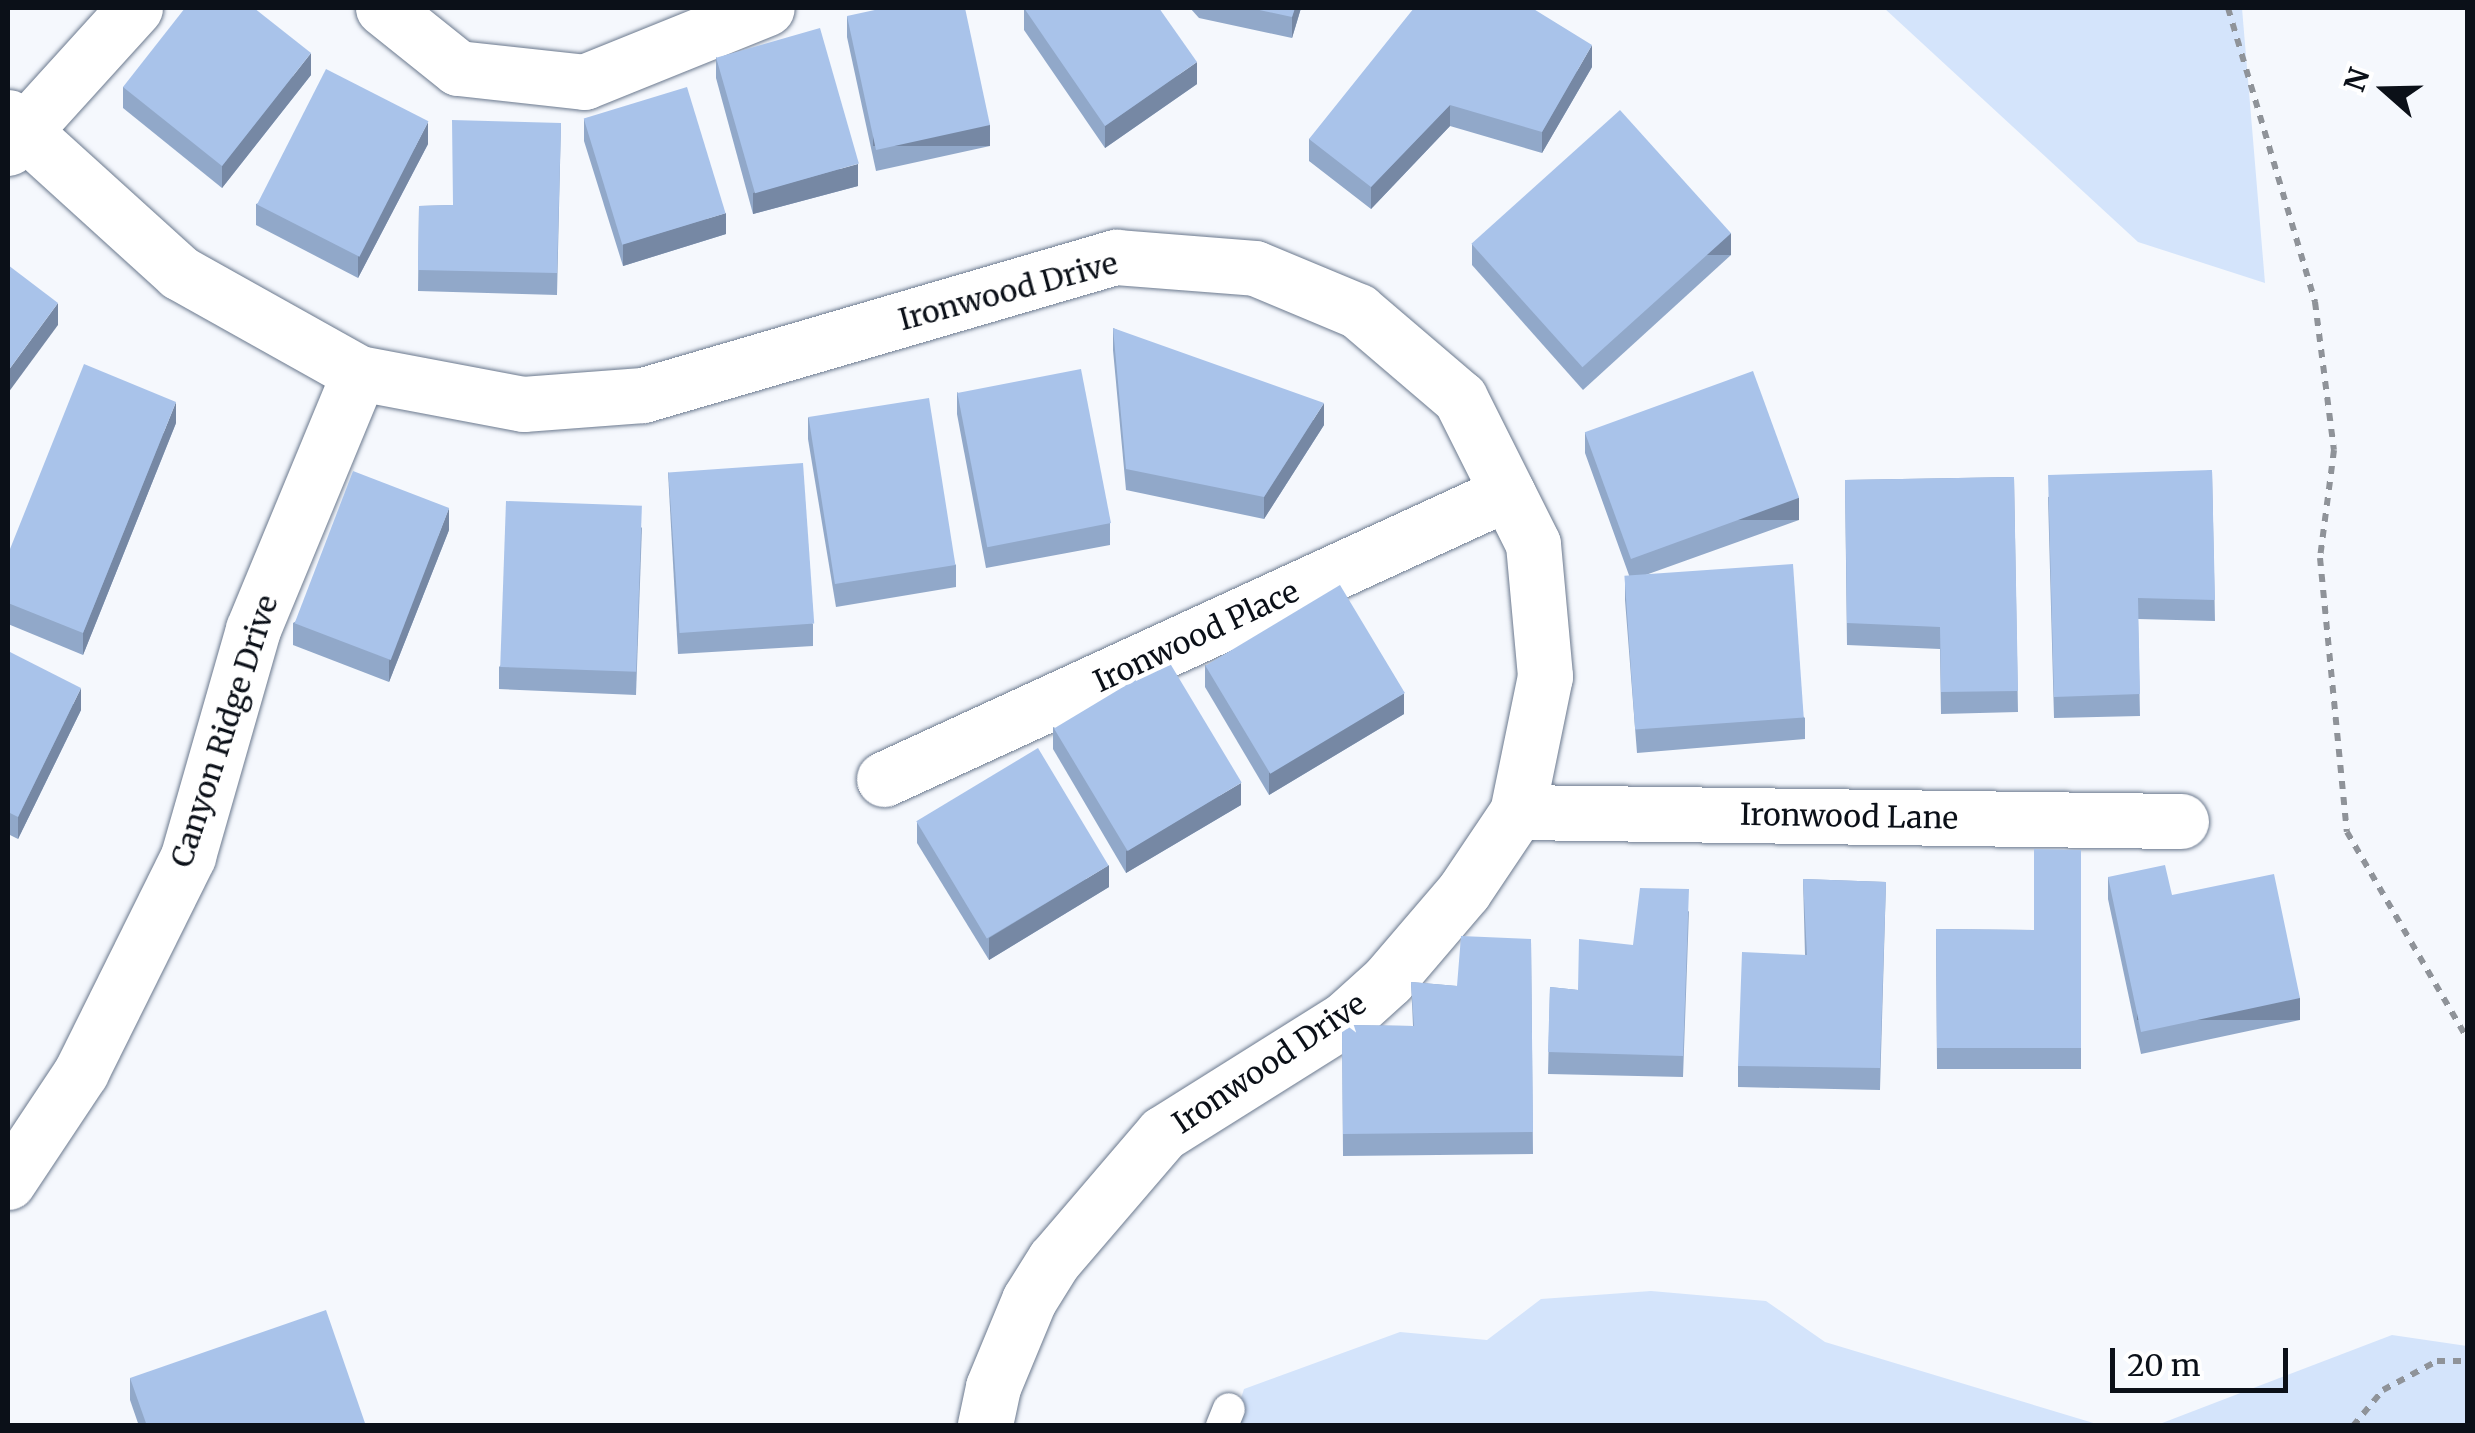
<!DOCTYPE html>
<html>
<head>
<meta charset="utf-8">
<style>
  body { margin:0 }
  #map { position:relative; width:2475px; height:1433px; overflow:hidden; background:#f5f8fd; font-family:Merriweather,serif }
  div>[style] { position:absolute }
  .green>* { inset:0; background:#d4e4fb }
  .path>* { height:6px; margin-top:-3px; transform-origin:0; background:repeating-linear-gradient(90deg,#8f9399 0 8px,transparent 0 16px) }
  .roads { filter:drop-shadow(0 0 2px #6b798e) drop-shadow(0 0 2px #6b798e) }
  .service>* { height:32px; margin:-16px; padding:0 16px; transform-origin:16px; border-radius:16px; background:#fff }
  .minor>* { height:55px; margin:-27.5px; padding:0 27.5px; transform-origin:27.5px; border-radius:27.5px; background:#fff }
  .wall>* { inset:0; background:#91a8c9 }
  .shaded-wall>* { inset:0; background:#7688a4; transform-origin:0 0 }
  .building>* { inset:0; background:#a9c3ea; transform-origin:0 0 }
  span { translate:-50% -50%; white-space:nowrap; text-align:center; line-height:1.15; -webkit-text-stroke:9px #fff; paint-order:stroke }
  .street-label { font-size:30px; color:#0b1018 }
  .frame { position:absolute; inset:0; border:10px solid #0b1018; pointer-events:none }
  .north { position:absolute; left:2335px; top:40px; width:100px; height:100px; -webkit-text-stroke:8px #fff; paint-order:stroke; rotate:290deg; font-size:28px; font-weight:700; line-height:40px; text-align:center; color:#0b1018 }
  .north::after { content:''; display:block; margin:auto; width:35px; height:45px; background:#0b1018; clip-path:polygon(50% 0,100% 100%,50% 72%,0 100%) }
  .scale { position:absolute; left:2110px; top:1348px; width:178px; height:45px; box-sizing:border-box; border:5px solid #0b1018; border-top:0; padding-left:12px; font-size:30px; line-height:35px; white-space:nowrap; color:#0b1018; -webkit-text-stroke:8px #fff; paint-order:stroke }
</style>
</head>
<body>
<div id="map">
  <div class="green">
    <i style="clip-path:polygon(1884px 8px,2242px 8px,2265px 283px,2138px 242px)"></i>
    <i style="clip-path:polygon(1651px 1291px,1766px 1301px,1825px 1342px,2100px 1425px,1232px 1426px,1244px 1389px,1400px 1332px,1487px 1340px,1541px 1299px)"></i>
    <i style="clip-path:polygon(2392px 1335px,2467px 1346px,2467px 1425px,2157px 1425px)"></i>
  </div>
  <div class="path">
    <i style="left:2228px;top:8px;width:307px;rotate:73.5deg"></i>
    <i style="left:2315px;top:302px;width:149px;rotate:82.7deg"></i>
    <i style="left:2334px;top:450px;width:109px;rotate:97.4deg"></i>
    <i style="left:2320px;top:558px;width:275px;rotate:84.4deg"></i>
    <i style="left:2347px;top:832px;width:241px;rotate:59.8deg"></i>
    <i style="left:2353px;top:1426px;width:47px;rotate:-50.2deg"></i>
    <i style="left:2383px;top:1390px;width:61px;rotate:-28.2deg"></i>
    <i style="left:2437px;top:1361px;width:31px"></i>
  </div>
  <div class="roads">
    <div class="service">
      <i style="left:1222px;top:1426px;width:18px;rotate:-68deg"></i>
    </div>
    <div class="minor">
      <i style="left:383px;top:8px;width:96px;rotate:38.7deg"></i>
      <i style="left:458px;top:68px;width:127px;rotate:6.3deg"></i>
      <i style="left:584px;top:82px;width:197px;rotate:-22deg"></i>
      <i style="left:8px;top:117px;width:232px;rotate:42.2deg"></i>
      <i style="left:180px;top:273px;width:205px;rotate:29.2deg"></i>
      <i style="left:359px;top:373px;width:167px;rotate:10.7deg"></i>
      <i style="left:523px;top:404px;width:120px;rotate:-4.3deg"></i>
      <i style="left:643px;top:395px;width:493px;rotate:-16.3deg"></i>
      <i style="left:1116px;top:257px;width:139px;rotate:4.5deg"></i>
      <i style="left:1255px;top:268px;width:112px;rotate:22.7deg"></i>
      <i style="left:1358px;top:311px;width:134px;rotate:40.5deg"></i>
      <i style="left:1460px;top:398px;width:163px;rotate:63.4deg"></i>
      <i style="left:1533px;top:544px;width:133px;rotate:84.8deg"></i>
      <i style="left:1545px;top:676px;width:139px;rotate:101.6deg"></i>
      <i style="left:1517px;top:812px;width:95px;rotate:123.9deg"></i>
      <i style="left:1464px;top:891px;width:117px;rotate:130.5deg"></i>
      <i style="left:1388px;top:980px;width:58px;rotate:137.8deg"></i>
      <i style="left:1345px;top:1019px;width:215px;rotate:147.9deg"></i>
      <i style="left:1163px;top:1133px;width:167px;rotate:130.6deg"></i>
      <i style="left:1054px;top:1260px;width:47px;rotate:122deg"></i>
      <i style="left:1029px;top:1300px;width:94px;rotate:112.5deg"></i>
      <i style="left:993px;top:1387px;width:40px;rotate:102deg"></i>
      <i style="left:8px;top:148px;width:189px;rotate:-47.8deg"></i>
      <i style="left:884px;top:779px;width:686px;rotate:-24.66deg"></i>
      <i style="left:1517px;top:812px;width:664px;rotate:0.78deg"></i>
      <i style="left:8px;top:1182px;width:132px;rotate:-56.4deg"></i>
      <i style="left:81px;top:1072px;width:241px;rotate:-63.6deg"></i>
      <i style="left:188px;top:856px;width:236px;rotate:-74deg"></i>
      <i style="left:253px;top:629px;width:277px;rotate:-67.5deg"></i>
    </div>
  </div>
  <div class="wall">
    <i style="clip-path:polygon(1024px 8px,1197px 84px,1105px 148px,1024px 30px)"></i>
    <i style="clip-path:polygon(1190px 8px,1301px 8px,1292px 38px,1199px 18px)"></i>
    <i style="clip-path:polygon(847px 16px,990px 146px,876px 171px,847px 37px)"></i>
    <i style="clip-path:polygon(716px 57px,858px 186px,753px 214px,716px 78px)"></i>
    <i style="clip-path:polygon(1592px 67px,1542px 153px,1450px 126px,1371px 209px,1309px 161px,1309px 139px)"></i>
    <i style="clip-path:polygon(311px 75px,222px 188px,123px 108px,123px 87px)"></i>
    <i style="clip-path:polygon(584px 119px,726px 234px,623px 266px,584px 141px)"></i>
    <i style="clip-path:polygon(561px 123px,557px 295px,418px 291px,419px 206px,453px 205px)"></i>
    <i style="clip-path:polygon(428px 144px,358px 278px,256px 225px,256px 204px)"></i>
    <i style="clip-path:polygon(1472px 244px,1731px 255px,1583px 390px,1472px 265px)"></i>
    <i style="clip-path:polygon(1113px 328px,1324px 425px,1264px 519px,1126px 490px,1113px 350px)"></i>
    <i style="clip-path:polygon(957px 392px,1110px 523px,1110px 545px,986px 568px,957px 414px)"></i>
    <i style="clip-path:polygon(808px 417px,956px 565px,956px 587px,836px 607px,808px 439px)"></i>
    <i style="clip-path:polygon(176px 423px,83px 655px,8px 624px,8px 554px)"></i>
    <i style="clip-path:polygon(1585px 432px,1799px 520px,1640px 577px,1805px 718px,1805px 739px,1637px 753px,1625px 600px,1625px 578px,1630px 578px,1585px 453px)"></i>
    <i style="clip-path:polygon(2212px 470px,2215px 621px,2138px 619px,2140px 716px,2054px 718px,2048px 497px)"></i>
    <i style="clip-path:polygon(668px 472px,813px 624px,813px 646px,678px 654px)"></i>
    <i style="clip-path:polygon(2014px 477px,2018px 712px,1941px 714px,1940px 649px,1847px 645px,1845px 480px)"></i>
    <i style="clip-path:polygon(642px 527px,636px 695px,499px 689px,499px 667px)"></i>
    <i style="clip-path:polygon(449px 530px,389px 682px,293px 645px,293px 623px)"></i>
    <i style="clip-path:polygon(8px 651px,81px 710px,18px 839px,8px 834px)"></i>
    <i style="clip-path:polygon(1205px 665px,1404px 714px,1269px 795px,1205px 687px)"></i>
    <i style="clip-path:polygon(1053px 727px,1241px 805px,1126px 873px,1053px 749px)"></i>
    <i style="clip-path:polygon(917px 822px,1109px 887px,989px 960px,917px 843px)"></i>
    <i style="clip-path:polygon(2081px 850px,2081px 1069px,1937px 1069px,1936px 929px,2034px 930px)"></i>
    <i style="clip-path:polygon(2108px 877px,2172px 895px,2300px 1020px,2141px 1054px,2108px 899px)"></i>
    <i style="clip-path:polygon(1803px 879px,1886px 882px,1880px 1090px,1738px 1087px,1738px 1066px,1805px 955px)"></i>
    <i style="clip-path:polygon(1689px 911px,1683px 1077px,1548px 1074px,1550px 987px,1578px 990px,1633px 945px)"></i>
    <i style="clip-path:polygon(1531px 939px,1533px 1154px,1343px 1156px,1342px 1025px,1413px 1026px,1411px 982px,1457px 986px)"></i>
    <i style="clip-path:polygon(130px 1378px,366px 1426px,139px 1426px,130px 1400px)"></i>
  </div>
  <div class="shaded-wall">
    <i style="clip-path:polygon(1295px 8px,1301px 8px,1292px 38px,1292px 17px)"></i>
    <i style="clip-path:polygon(1592px 45px,1592px 67px,1542px 153px,1542px 132px)"></i>
    <i style="clip-path:polygon(311px 53px,311px 75px,222px 188px,222px 166px)"></i>
    <i style="clip-path:polygon(1197px 62px,1197px 84px,1105px 148px,1105px 126px)"></i>
    <i style="clip-path:polygon(1450px 105px,1450px 126px,1371px 209px,1371px 187px)"></i>
    <i style="clip-path:polygon(428px 122px,428px 144px,358px 278px,358px 257px)"></i>
    <i style="left:990px;top:125px;width:21px;height:117px;rotate:90deg"></i>
    <i style="clip-path:polygon(858px 164px,858px 186px,753px 214px,753px 193px)"></i>
    <i style="clip-path:polygon(726px 213px,726px 234px,623px 266px,623px 244px)"></i>
    <i style="left:1731px;top:233px;width:22px;height:200px;rotate:90deg"></i>
    <i style="clip-path:polygon(58px 303px,58px 325px,8px 393px,8px 371px)"></i>
    <i style="clip-path:polygon(176px 402px,176px 423px,83px 655px,83px 633px)"></i>
    <i style="clip-path:polygon(1324px 403px,1324px 425px,1264px 519px,1264px 497px)"></i>
    <i style="left:1799px;top:498px;width:22px;height:179px;rotate:90deg"></i>
    <i style="clip-path:polygon(449px 508px,449px 530px,389px 682px,389px 661px)"></i>
    <i style="clip-path:polygon(81px 688px,81px 710px,18px 839px,18px 817px)"></i>
    <i style="clip-path:polygon(1404px 693px,1404px 714px,1269px 795px,1269px 773px)"></i>
    <i style="clip-path:polygon(1241px 783px,1241px 805px,1126px 873px,1126px 851px)"></i>
    <i style="clip-path:polygon(1109px 865px,1109px 887px,989px 960px,989px 938px)"></i>
    <i style="left:2300px;top:998px;width:22px;height:163px;rotate:90deg"></i>
  </div>
  <div class="building">
    <i style="clip-path:polygon(185px 8px,254px 8px,311px 53px,222px 166px,123px 87px)"></i>
    <i style="clip-path:polygon(884px 8px,965px 8px,990px 125px,876px 150px,847px 16px)"></i>
    <i style="clip-path:polygon(1024px 8px,1159px 8px,1197px 62px,1105px 126px)"></i>
    <i style="clip-path:polygon(1250px 8px,1295px 8px,1292px 17px)"></i>
    <i style="clip-path:polygon(1414px 8px,1532px 8px,1592px 45px,1542px 132px,1450px 105px,1371px 187px,1309px 139px)"></i>
    <i style="left:820px;top:28px;width:141px;height:108px;rotate:74deg"></i>
    <i style="left:326px;top:69px;width:115px;height:152px;rotate:27deg"></i>
    <i style="left:687px;top:87px;width:132px;height:108px;rotate:73deg"></i>
    <i style="left:1620px;top:110px;width:166px;height:200px;rotate:48deg"></i>
    <i style="clip-path:polygon(452px 120px,561px 123px,557px 273px,418px 270px,419px 206px,453px 205px)"></i>
    <i style="clip-path:polygon(8px 265px,58px 303px,8px 371px)"></i>
    <i style="clip-path:polygon(1113px 328px,1324px 403px,1264px 497px,1126px 469px)"></i>
    <i style="clip-path:polygon(84px 364px,176px 402px,83px 633px,8px 603px,8px 554px)"></i>
    <i style="left:1081px;top:369px;width:157px;height:126px;rotate:79deg"></i>
    <i style="left:1753px;top:371px;width:135px;height:179px;rotate:70deg"></i>
    <i style="left:929px;top:398px;width:169px;height:122px;rotate:81deg"></i>
    <i style="left:803px;top:463px;width:161px;height:135px;rotate:86deg"></i>
    <i style="clip-path:polygon(2212px 470px,2215px 600px,2138px 598px,2140px 694px,2054px 697px,2048px 475px)"></i>
    <i style="left:353px;top:471px;width:103px;height:163px;rotate:21deg"></i>
    <i style="clip-path:polygon(2014px 477px,2018px 691px,1941px 692px,1940px 627px,1847px 623px,1845px 480px)"></i>
    <i style="left:506px;top:501px;width:136px;height:166px;rotate:2deg"></i>
    <i style="left:1793px;top:564px;width:154px;height:169px;rotate:86deg"></i>
    <i style="left:1340px;top:585px;width:126px;height:157px;rotate:59deg"></i>
    <i style="clip-path:polygon(8px 651px,81px 688px,18px 817px,8px 812px)"></i>
    <i style="left:1168px;top:660px;width:143px;height:133px;rotate:59deg"></i>
    <i style="left:1038px;top:748px;width:137px;height:142px;rotate:59deg"></i>
    <i style="clip-path:polygon(2034px 849px,2081px 850px,2081px 1048px,1937px 1048px,1936px 929px,2034px 930px)"></i>
    <i style="clip-path:polygon(2165px 865px,2172px 895px,2274px 874px,2300px 998px,2141px 1032px,2108px 877px)"></i>
    <i style="clip-path:polygon(1803px 879px,1886px 882px,1880px 1068px,1738px 1066px,1742px 952px,1807px 955px)"></i>
    <i style="clip-path:polygon(1640px 888px,1689px 889px,1683px 1056px,1548px 1052px,1550px 987px,1578px 990px,1579px 939px,1633px 945px)"></i>
    <i style="clip-path:polygon(1461px 936px,1531px 939px,1533px 1132px,1343px 1134px,1342px 1025px,1414px 1026px,1411px 982px,1457px 986px)"></i>
    <i style="clip-path:polygon(326px 1310px,366px 1426px,147px 1426px,130px 1378px)"></i>
  </div>
  <div class="street-label">
    <span style="left:1008px;top:291px;rotate:-15deg">Ironwood Drive</span>
    <span style="left:1196px;top:636px;rotate:-25deg">Ironwood Place</span>
    <span style="left:224px;top:731px;rotate:-72deg">Canyon Ridge Drive</span>
    <span style="left:1849px;top:816px;rotate:1deg">Ironwood Lane</span>
    <span style="left:1269px;top:1063px;rotate:-34deg">Ironwood Drive</span>
  </div>
  <div class="frame"></div>
  <div class="north">N</div>
  <div class="scale">20 m</div>
</div>
</body>
</html>
